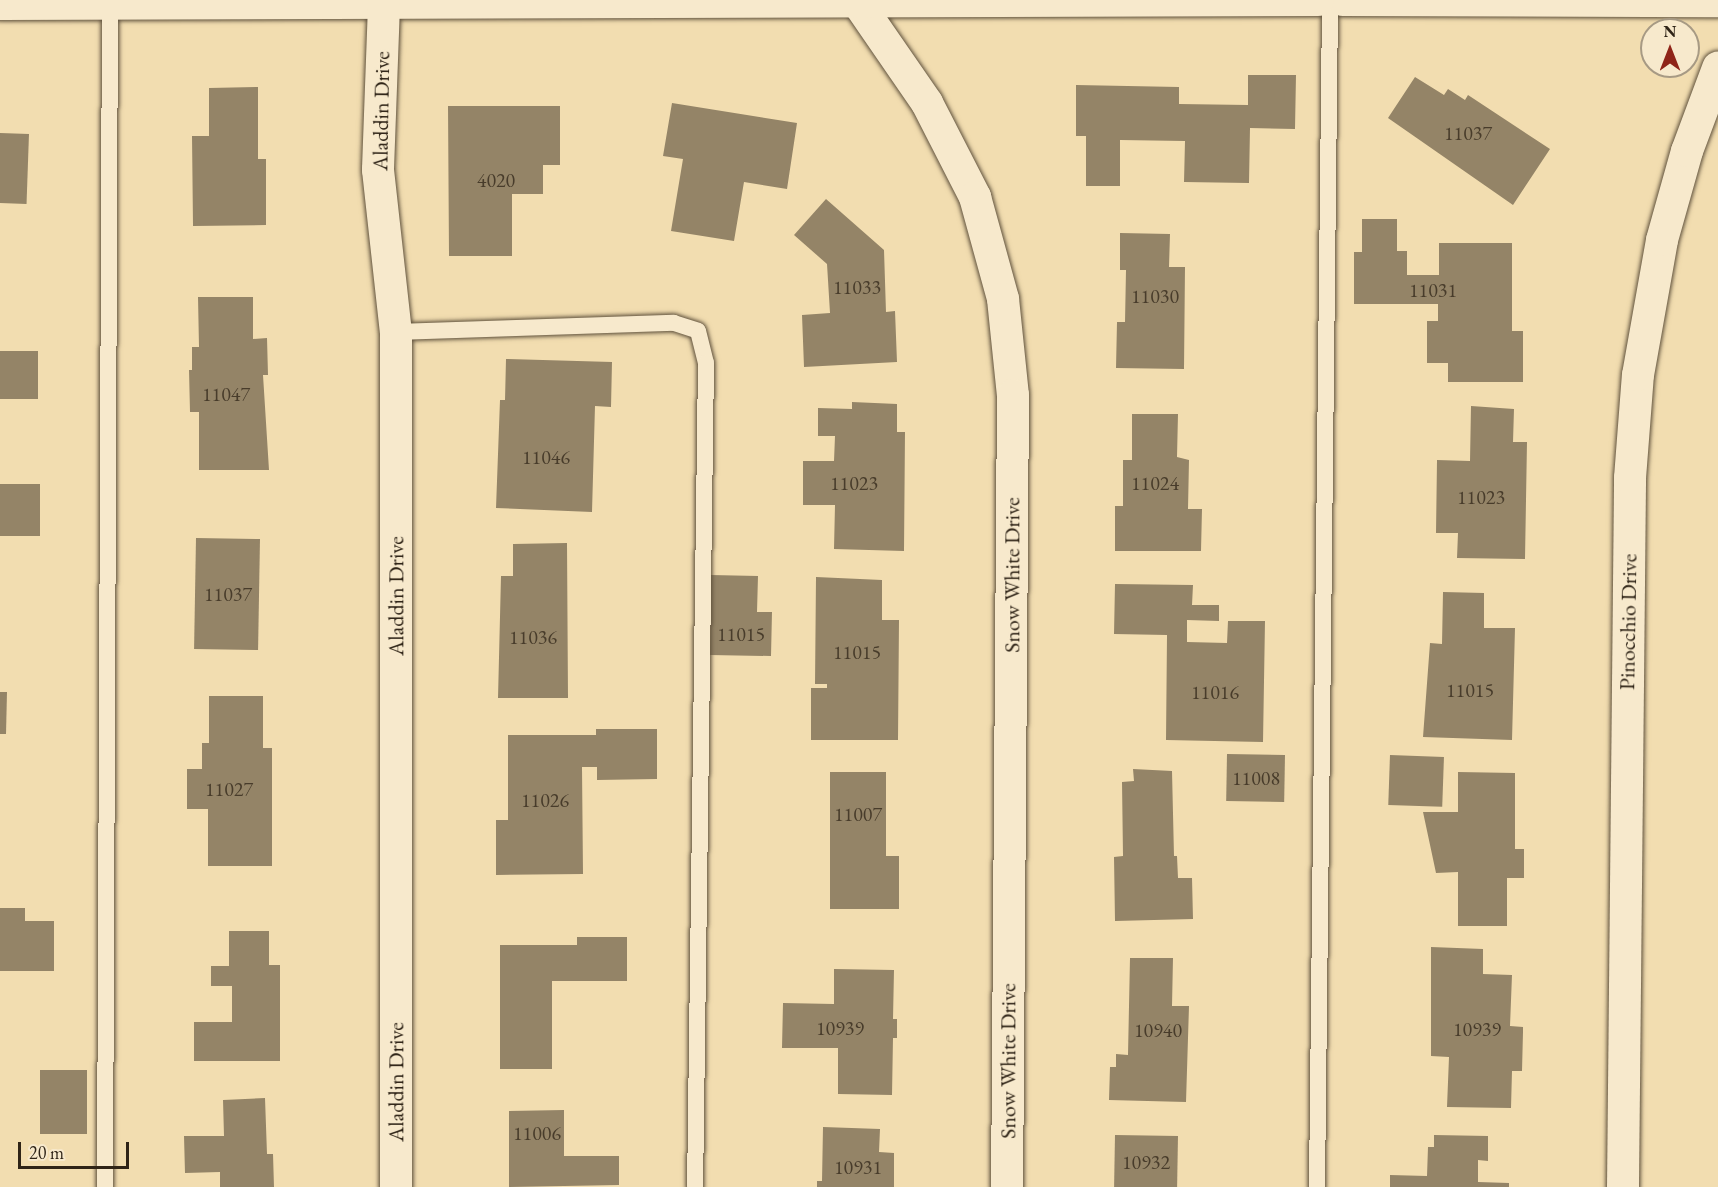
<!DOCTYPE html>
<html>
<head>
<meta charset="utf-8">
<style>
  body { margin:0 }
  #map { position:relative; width:1718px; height:1187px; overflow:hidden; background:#f2ddb0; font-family:"EB Garamond",serif }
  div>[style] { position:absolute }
  .building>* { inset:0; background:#948467; transform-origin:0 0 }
  .roads { filter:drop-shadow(0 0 2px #60523d) drop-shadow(0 0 2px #60523d) }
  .service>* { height:16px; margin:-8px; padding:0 8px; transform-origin:8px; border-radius:8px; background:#f7e9cc }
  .minor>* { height:32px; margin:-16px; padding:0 16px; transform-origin:16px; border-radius:16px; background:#f7e9cc }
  span { translate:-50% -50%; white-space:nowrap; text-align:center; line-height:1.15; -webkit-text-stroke:4.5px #f7e9cc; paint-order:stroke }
  .number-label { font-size:20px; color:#483c2b }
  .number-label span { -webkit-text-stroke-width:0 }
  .street-label { font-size:22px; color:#2f2417 }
  .north { position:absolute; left:1640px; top:18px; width:60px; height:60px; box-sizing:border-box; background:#f7e9cc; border:2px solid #a79a84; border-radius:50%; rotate:0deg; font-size:16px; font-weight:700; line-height:24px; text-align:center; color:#2f2417 }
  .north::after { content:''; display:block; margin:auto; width:21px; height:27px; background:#8f2418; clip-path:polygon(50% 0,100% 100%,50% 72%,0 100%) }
  .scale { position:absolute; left:18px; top:1142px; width:111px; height:27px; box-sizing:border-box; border:3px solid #2f2417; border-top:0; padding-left:8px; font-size:18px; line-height:21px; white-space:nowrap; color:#2f2417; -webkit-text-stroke:4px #f7e9cc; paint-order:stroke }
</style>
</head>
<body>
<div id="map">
  <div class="building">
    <i style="clip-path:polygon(1248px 75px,1296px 75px,1295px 129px,1250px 128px,1249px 183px,1184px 182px,1185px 141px,1120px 140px,1120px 186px,1086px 186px,1086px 136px,1076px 136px,1076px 85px,1179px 87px,1179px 104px,1248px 105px)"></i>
    <i style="clip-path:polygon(1415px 77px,1444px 95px,1448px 89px,1465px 100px,1468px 95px,1550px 149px,1513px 205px,1388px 118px)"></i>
    <i style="clip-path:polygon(258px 87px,258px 159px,266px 159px,266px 225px,193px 226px,192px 136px,209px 136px,209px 88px)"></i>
    <i style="clip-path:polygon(672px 103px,797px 123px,787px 189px,744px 182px,734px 241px,671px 231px,683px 159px,663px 156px)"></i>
    <i style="clip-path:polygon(448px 106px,560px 106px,560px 165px,543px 165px,543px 194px,512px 194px,512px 256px,449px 256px)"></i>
    <i style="left:0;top:133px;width:29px;height:70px;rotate:2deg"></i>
    <i style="clip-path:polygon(826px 199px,884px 250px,886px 312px,895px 311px,897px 362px,804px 367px,802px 315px,830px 313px,827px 264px,794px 235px)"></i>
    <i style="clip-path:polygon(1362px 219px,1397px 219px,1397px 251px,1407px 251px,1407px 275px,1439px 275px,1439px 243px,1512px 243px,1512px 331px,1523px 331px,1523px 382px,1448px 382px,1448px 363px,1427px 363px,1427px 321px,1438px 321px,1438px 304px,1354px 304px,1354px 252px,1362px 252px)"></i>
    <i style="clip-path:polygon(1120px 233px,1170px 234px,1169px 267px,1185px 267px,1184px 369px,1116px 368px,1117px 322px,1125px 322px,1126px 270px,1120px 270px)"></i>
    <i style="clip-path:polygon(198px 297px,253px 297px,253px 339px,267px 338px,268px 375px,263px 375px,269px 470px,199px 470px,199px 412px,190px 412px,189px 370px,192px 370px,192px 347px,199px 347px)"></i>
    <i style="left:0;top:351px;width:38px;height:48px"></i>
    <i style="clip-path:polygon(506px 359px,612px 362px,611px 407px,595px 406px,592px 512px,496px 508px,500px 400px,505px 400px)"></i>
    <i style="clip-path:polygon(852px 402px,897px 404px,897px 432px,905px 432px,904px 551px,834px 549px,835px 505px,803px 505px,803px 461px,834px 461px,835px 436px,818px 436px,818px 408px,852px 409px)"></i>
    <i style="clip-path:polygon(1471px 406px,1514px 409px,1513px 442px,1527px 442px,1525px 559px,1457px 558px,1458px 533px,1436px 533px,1437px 460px,1470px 461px)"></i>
    <i style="clip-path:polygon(1132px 414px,1178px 414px,1177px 457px,1189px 460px,1188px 509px,1202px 509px,1201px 551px,1115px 551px,1115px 506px,1123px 506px,1123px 460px,1132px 460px)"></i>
    <i style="left:0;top:484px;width:40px;height:52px"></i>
    <i style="left:196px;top:538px;width:64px;height:111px;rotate:1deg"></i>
    <i style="clip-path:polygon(567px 543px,568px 698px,498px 698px,501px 576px,513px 576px,513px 544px)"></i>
    <i style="clip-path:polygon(711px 575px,758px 576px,757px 612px,772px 612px,771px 656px,710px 655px)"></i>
    <i style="clip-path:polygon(816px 577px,882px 580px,882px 620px,899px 620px,898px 740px,811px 740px,811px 688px,827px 688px,827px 684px,815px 684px)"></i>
    <i style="clip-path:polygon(1115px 584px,1193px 585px,1192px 605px,1219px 605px,1219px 621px,1187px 620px,1187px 642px,1227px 643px,1228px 621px,1265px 621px,1263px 742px,1166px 740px,1167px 635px,1114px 634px)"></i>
    <i style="clip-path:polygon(1443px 592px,1484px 593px,1484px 628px,1515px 628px,1512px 740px,1423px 737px,1430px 643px,1442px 644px)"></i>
    <i style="clip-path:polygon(0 692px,7px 692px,6px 734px,0 734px)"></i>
    <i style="clip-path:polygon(209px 696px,263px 696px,263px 748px,272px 748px,272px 866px,208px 866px,208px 809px,187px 809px,187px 769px,202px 769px,202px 743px,209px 743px)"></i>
    <i style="clip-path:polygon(596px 729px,657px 729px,657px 779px,597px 780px,597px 767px,582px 767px,583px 874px,496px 875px,496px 820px,508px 820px,508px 735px,596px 735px)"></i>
    <i style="left:1227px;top:754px;width:58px;height:47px;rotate:1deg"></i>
    <i style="left:1390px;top:755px;width:54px;height:50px;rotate:2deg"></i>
    <i style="clip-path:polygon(1133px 769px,1172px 771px,1174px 856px,1177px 856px,1178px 878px,1192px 878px,1193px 919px,1115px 921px,1114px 857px,1123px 856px,1122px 782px,1134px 781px)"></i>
    <i style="clip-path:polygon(830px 772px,886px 772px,886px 856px,899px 856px,899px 909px,830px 909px)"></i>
    <i style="clip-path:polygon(1458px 772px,1515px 773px,1515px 849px,1524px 849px,1524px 878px,1507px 878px,1507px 926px,1458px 926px,1458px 872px,1436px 873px,1423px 812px,1458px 812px)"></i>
    <i style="clip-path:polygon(0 908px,25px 908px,25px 921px,54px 921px,54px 971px,0 971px)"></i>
    <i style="clip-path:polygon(229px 931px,269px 931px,269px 965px,280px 965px,280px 1061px,194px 1061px,194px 1022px,232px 1022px,232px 986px,211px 986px,211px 966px,229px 966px)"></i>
    <i style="clip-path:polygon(577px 937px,627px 937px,627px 981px,552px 981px,552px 1069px,500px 1069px,500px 945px,577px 945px)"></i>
    <i style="clip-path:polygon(1431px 947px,1483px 949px,1483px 974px,1512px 975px,1510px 1026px,1523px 1027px,1523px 1032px,1522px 1071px,1512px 1071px,1511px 1108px,1447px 1107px,1449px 1057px,1431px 1056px)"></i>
    <i style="clip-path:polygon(1130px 958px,1173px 958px,1172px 1006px,1189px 1006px,1186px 1102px,1109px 1100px,1110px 1067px,1116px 1067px,1116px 1054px,1128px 1055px)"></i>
    <i style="clip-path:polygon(834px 969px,894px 970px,893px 1019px,897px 1019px,897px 1038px,893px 1038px,892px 1095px,838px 1094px,838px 1048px,782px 1048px,783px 1003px,834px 1004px)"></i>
    <i style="left:40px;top:1070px;width:47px;height:64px"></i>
    <i style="clip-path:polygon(265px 1098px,267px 1154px,273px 1154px,274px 1187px,220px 1187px,220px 1172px,185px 1173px,184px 1136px,224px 1136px,223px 1100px)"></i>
    <i style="clip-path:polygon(564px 1110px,564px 1156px,619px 1156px,619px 1185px,509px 1187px,509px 1111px)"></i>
    <i style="clip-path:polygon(823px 1127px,880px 1129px,879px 1152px,894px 1153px,894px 1187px,817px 1187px,817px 1181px,822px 1181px)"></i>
    <i style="left:1115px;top:1135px;width:63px;height:52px;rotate:1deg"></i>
    <i style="clip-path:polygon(1434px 1135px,1488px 1136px,1488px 1161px,1478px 1160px,1478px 1182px,1509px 1183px,1509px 1187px,1390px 1187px,1390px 1175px,1427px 1176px,1428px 1147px,1434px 1147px)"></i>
  </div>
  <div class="roads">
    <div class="service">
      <i style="left:396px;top:332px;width:278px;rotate:-1.9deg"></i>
      <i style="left:674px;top:323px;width:25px;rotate:18deg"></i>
      <i style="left:698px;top:331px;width:33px;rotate:76deg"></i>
      <i style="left:706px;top:363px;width:824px;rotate:90.76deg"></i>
      <i style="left:105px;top:1187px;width:1183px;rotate:-89.76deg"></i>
      <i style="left:1317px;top:1187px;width:1187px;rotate:-89.37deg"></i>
    </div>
    <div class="minor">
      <i style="left:856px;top:0;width:125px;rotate:55.4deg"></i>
      <i style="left:927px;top:103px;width:106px;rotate:62.9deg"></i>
      <i style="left:975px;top:197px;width:106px;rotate:74.6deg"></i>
      <i style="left:1003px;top:299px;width:97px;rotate:84.1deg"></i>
      <i style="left:1013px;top:395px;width:792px;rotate:90.43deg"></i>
      <i style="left:1343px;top:0;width:375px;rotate:0.2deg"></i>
      <i style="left:0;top:4px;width:1318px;rotate:-0.17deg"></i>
      <i style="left:384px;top:5px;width:165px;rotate:92.1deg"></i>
      <i style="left:378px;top:170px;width:163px;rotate:83.7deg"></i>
      <i style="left:396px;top:332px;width:855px;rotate:90deg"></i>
      <i style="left:1623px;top:1187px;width:709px;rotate:-89.43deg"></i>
      <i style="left:1630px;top:478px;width:103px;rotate:-85.6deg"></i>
      <i style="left:1638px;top:375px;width:137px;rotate:-79.9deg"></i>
      <i style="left:1662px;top:240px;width:92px;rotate:-74.3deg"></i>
      <i style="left:1687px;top:151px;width:89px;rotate:-69.5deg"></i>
    </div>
  </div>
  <div class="number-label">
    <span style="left:1468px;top:133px">11037</span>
    <span style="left:496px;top:180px">4020</span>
    <span style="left:857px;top:287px">11033</span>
    <span style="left:1433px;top:290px">11031</span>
    <span style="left:1155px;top:296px">11030</span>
    <span style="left:226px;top:394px">11047</span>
    <span style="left:546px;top:457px">11046</span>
    <span style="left:854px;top:483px">11023</span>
    <span style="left:1155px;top:483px">11024</span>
    <span style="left:1481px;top:497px">11023</span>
    <span style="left:228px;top:594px">11037</span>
    <span style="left:741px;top:634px">11015</span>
    <span style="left:533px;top:637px">11036</span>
    <span style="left:857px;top:652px">11015</span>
    <span style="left:1470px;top:690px">11015</span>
    <span style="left:1215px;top:692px">11016</span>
    <span style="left:1256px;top:778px">11008</span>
    <span style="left:229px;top:789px">11027</span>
    <span style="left:545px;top:800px">11026</span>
    <span style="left:858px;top:814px">11007</span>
    <span style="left:840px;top:1028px">10939</span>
    <span style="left:1477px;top:1029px">10939</span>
    <span style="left:1158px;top:1030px">10940</span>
    <span style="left:537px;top:1133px">11006</span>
    <span style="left:1146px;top:1162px">10932</span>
    <span style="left:858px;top:1167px">10931</span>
  </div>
  <div class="street-label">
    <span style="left:381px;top:111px;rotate:-89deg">Aladdin Drive</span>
    <span style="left:1012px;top:575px;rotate:-90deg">Snow White Drive</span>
    <span style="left:396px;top:596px;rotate:-90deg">Aladdin Drive</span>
    <span style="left:1628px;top:622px;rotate:-89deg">Pinocchio Drive</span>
    <span style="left:1008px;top:1061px;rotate:-90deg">Snow White Drive</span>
    <span style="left:396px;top:1082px;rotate:-90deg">Aladdin Drive</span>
  </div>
  <div class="north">N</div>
  <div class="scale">20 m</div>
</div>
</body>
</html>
